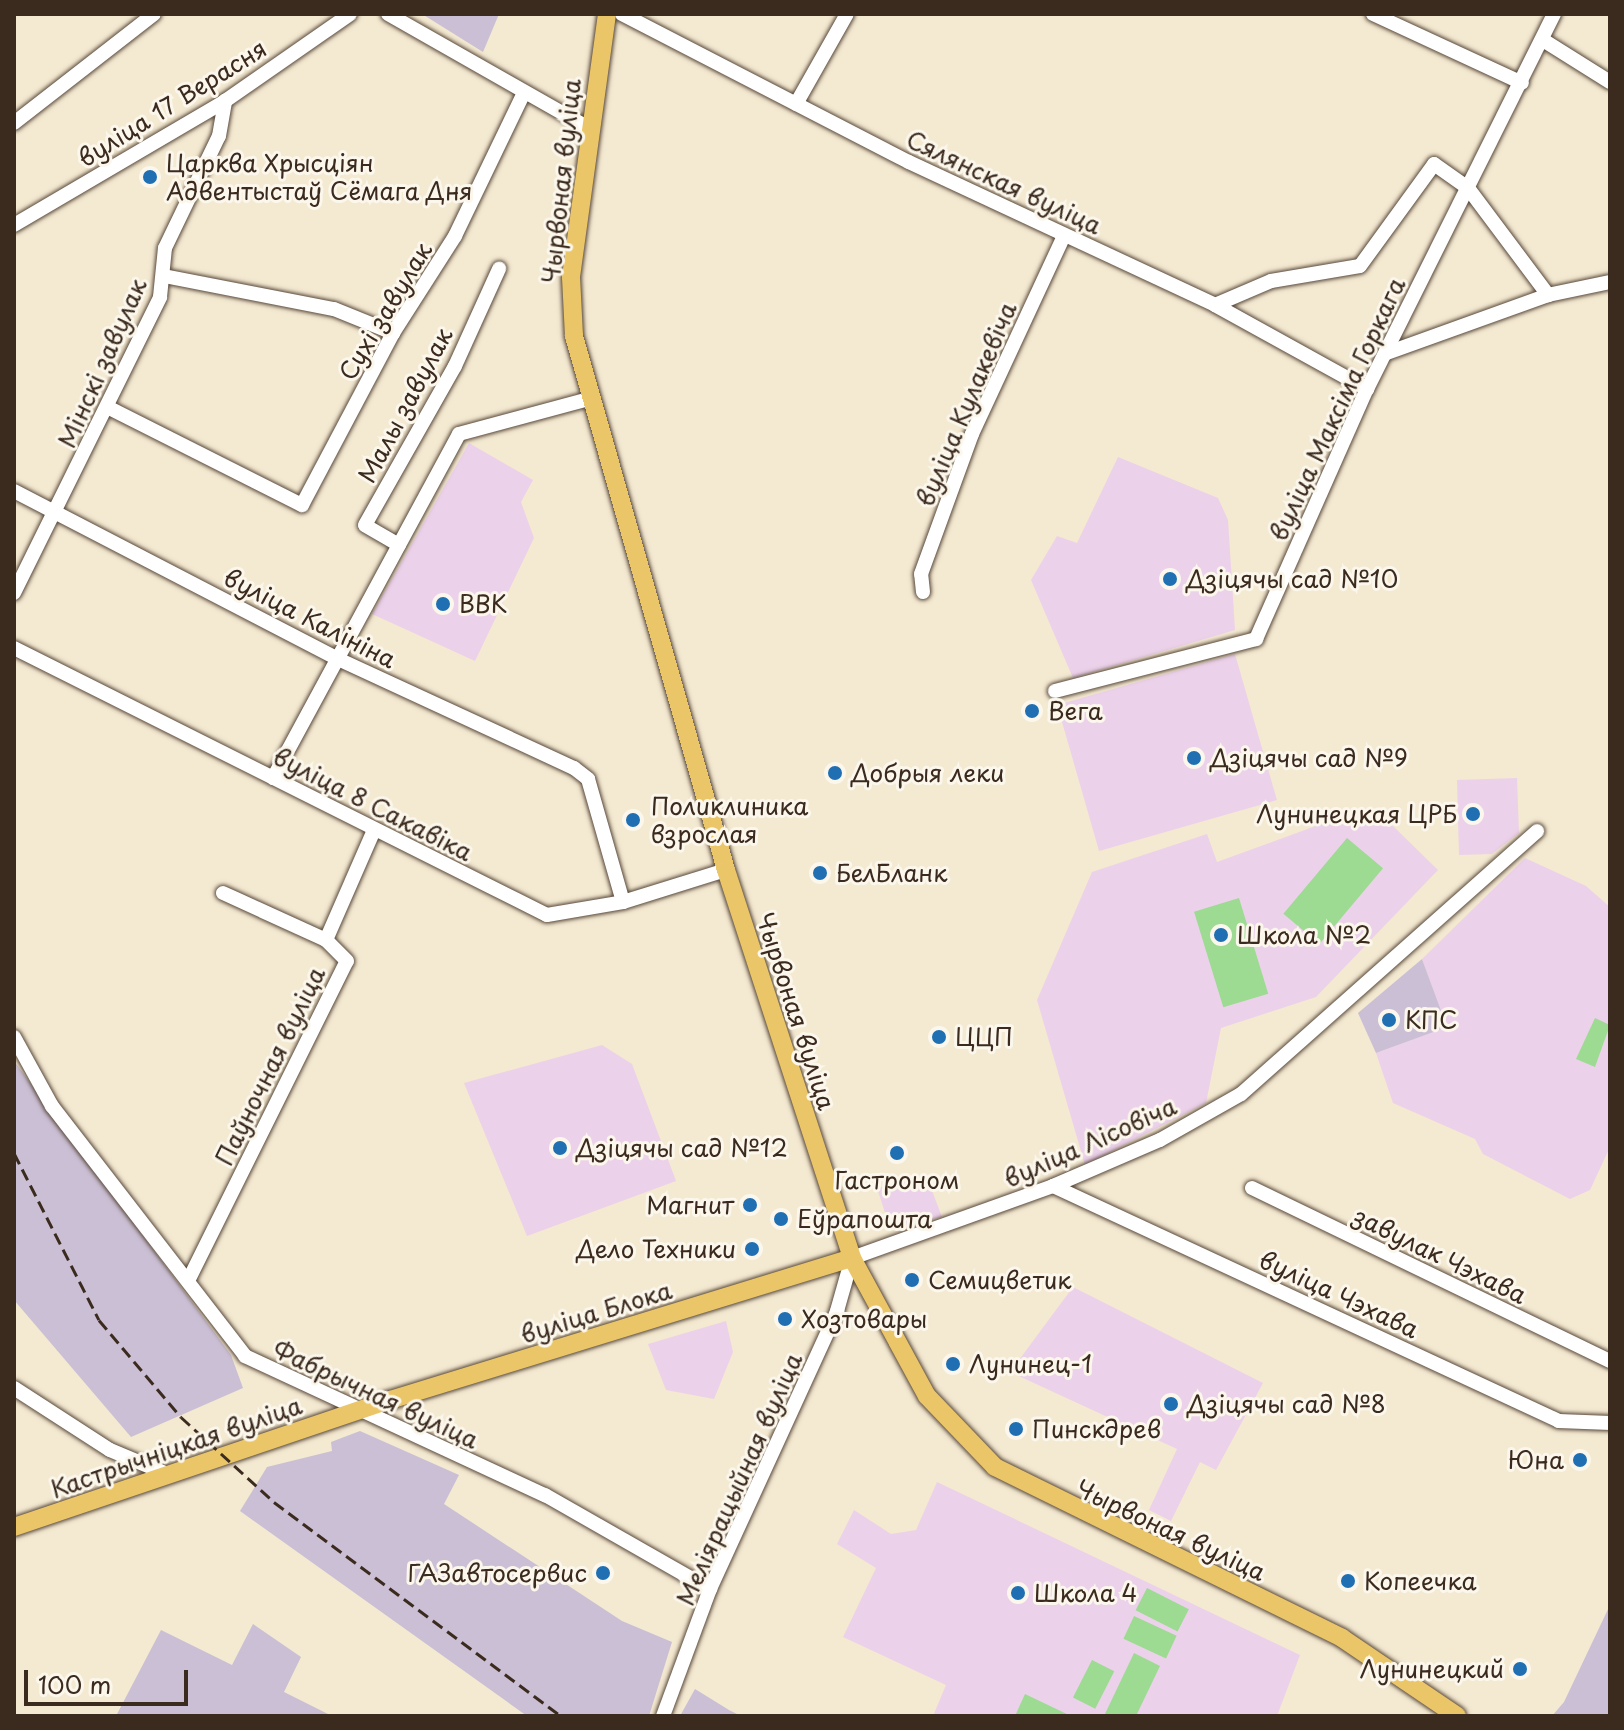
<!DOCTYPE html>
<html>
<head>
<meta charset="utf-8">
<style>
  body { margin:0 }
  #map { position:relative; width:1624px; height:1730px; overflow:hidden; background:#f4e9d1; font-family:"Playpen Sans",sans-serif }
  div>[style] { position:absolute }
  .built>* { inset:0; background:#ecd1ea; transform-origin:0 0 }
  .industrial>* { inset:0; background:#cbbfd5 }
  .green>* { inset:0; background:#9cdb91; transform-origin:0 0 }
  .roads { filter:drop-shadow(0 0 2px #574739) drop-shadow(0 0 2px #574739) }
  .minor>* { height:14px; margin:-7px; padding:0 7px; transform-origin:7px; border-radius:7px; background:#fff }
  .major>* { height:18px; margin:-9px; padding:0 9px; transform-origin:9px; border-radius:9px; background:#ebc669 }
  .rail>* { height:3px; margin-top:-1.5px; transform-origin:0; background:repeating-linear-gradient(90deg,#3b2a1e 0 12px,transparent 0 18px) }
  .dots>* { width:22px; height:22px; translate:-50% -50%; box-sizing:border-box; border:4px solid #fbf7ec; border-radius:50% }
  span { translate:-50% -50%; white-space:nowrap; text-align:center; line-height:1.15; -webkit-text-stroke:6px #fbf7ec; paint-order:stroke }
  .street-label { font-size:24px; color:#3b2a1e }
  .poi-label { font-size:24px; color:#3b2a1e }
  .left { translate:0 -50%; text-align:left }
  .right { translate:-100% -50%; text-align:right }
  .frame { position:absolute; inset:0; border:16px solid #3b2a1e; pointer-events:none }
  .scale { position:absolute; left:24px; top:1670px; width:164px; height:36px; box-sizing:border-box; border:4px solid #3b2a1e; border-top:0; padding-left:10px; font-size:24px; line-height:28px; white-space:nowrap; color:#3b2a1e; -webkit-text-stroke:6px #fbf7ec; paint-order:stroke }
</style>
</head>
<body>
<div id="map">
  <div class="built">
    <i style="clip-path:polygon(469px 443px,533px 480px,521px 502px,534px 538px,475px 661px,372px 614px)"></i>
    <i style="clip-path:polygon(1118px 457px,1218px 498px,1228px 520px,1235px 630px,1073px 678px,1031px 580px,1057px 536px,1077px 543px)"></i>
    <i style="left:1235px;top:654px;width:152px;height:185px;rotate:74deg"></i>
    <i style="clip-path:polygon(1517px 778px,1519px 833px,1492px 854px,1459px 855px,1457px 780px)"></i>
    <i style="clip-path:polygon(1362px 809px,1394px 827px,1438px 870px,1316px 997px,1221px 1028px,1206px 1103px,1085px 1165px,1037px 1000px,1092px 872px,1207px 834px,1217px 862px)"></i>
    <i style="clip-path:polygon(1525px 858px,1586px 886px,1610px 907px,1610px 1147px,1590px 1190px,1570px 1199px,1483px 1154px,1475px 1139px,1393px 1103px,1376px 1053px,1446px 1027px,1422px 959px)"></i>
    <i style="clip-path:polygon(602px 1045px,632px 1064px,676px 1181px,527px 1236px,464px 1083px)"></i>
    <i style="clip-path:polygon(926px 1175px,942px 1217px,890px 1228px,877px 1188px)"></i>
    <i style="clip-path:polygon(1073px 1287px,1263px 1383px,1216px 1470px,1200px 1462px,1171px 1521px,1149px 1510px,1177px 1449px,1010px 1372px)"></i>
    <i style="clip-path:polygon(726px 1321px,733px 1352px,714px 1399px,666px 1390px,648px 1344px)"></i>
    <i style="clip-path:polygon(937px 1482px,1300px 1655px,1277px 1716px,933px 1716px,946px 1685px,843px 1637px,876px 1568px,837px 1544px,854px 1510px,891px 1534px,916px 1530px)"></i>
  </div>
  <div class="industrial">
    <i style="clip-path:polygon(422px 14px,499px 14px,483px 52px)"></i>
    <i style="clip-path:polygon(1422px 959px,1447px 1027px,1376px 1053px,1358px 1013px)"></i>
    <i style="clip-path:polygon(14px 1061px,231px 1355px,243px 1388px,131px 1437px,14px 1300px)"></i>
    <i style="clip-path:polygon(360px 1431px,459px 1475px,444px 1504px,622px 1621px,672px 1642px,649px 1716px,527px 1716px,240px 1511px,267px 1467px,332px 1451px,331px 1442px)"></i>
    <i style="clip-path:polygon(1610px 1605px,1610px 1716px,1552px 1716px,1564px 1702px)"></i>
    <i style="clip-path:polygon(253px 1624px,301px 1657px,284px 1692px,332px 1716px,116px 1716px,161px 1630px,232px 1665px)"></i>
    <i style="clip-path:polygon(695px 1689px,729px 1710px,741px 1716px,680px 1716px)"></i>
  </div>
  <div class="green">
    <i style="left:1347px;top:838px;width:47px;height:99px;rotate:40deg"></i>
    <i style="left:1239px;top:898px;width:100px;height:47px;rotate:73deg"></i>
    <i style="clip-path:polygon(1595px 1018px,1610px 1025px,1595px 1067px,1576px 1059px)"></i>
    <i style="left:1147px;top:1588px;width:47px;height:25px;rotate:27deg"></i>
    <i style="left:1134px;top:1616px;width:47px;height:25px;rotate:25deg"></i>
    <i style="clip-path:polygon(1134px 1653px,1160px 1666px,1136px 1716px,1104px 1716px)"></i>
    <i style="left:1092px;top:1660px;width:25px;height:42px;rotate:27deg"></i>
    <i style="clip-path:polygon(1025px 1694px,1071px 1716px,1015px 1716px)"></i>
  </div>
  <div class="roads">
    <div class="minor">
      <i style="left:388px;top:14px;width:231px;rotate:29.6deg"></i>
      <i style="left:622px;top:14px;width:323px;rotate:27.3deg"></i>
      <i style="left:909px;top:162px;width:338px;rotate:25deg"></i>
      <i style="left:1215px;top:305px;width:174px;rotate:28.9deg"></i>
      <i style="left:1373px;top:14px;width:164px;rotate:24.8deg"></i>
      <i style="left:1543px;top:40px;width:79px;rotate:32.1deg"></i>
      <i style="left:796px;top:104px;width:103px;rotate:-60.5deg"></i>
      <i style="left:14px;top:123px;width:177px;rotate:-37.9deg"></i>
      <i style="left:14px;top:225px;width:245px;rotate:-30.4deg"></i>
      <i style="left:225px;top:101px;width:152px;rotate:-34.8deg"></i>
      <i style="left:164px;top:276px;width:173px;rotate:11deg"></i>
      <i style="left:334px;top:309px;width:64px;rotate:22.1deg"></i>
      <i style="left:1215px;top:305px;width:61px;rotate:-23.2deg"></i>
      <i style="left:1271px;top:281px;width:90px;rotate:-9.6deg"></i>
      <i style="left:1360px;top:266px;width:126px;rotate:-54deg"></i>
      <i style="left:1434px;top:164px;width:42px;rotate:35.2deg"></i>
      <i style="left:1468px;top:188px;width:134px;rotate:53.2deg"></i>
      <i style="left:1387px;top:353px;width:171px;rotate:-19.8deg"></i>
      <i style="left:1548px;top:295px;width:63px;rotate:-11.8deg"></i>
      <i style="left:109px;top:408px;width:216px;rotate:26.7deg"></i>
      <i style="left:302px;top:505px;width:195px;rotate:-62.1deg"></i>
      <i style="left:393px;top:333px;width:115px;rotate:-57.4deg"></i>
      <i style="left:455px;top:236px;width:157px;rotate:-64.3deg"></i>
      <i style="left:14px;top:491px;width:365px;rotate:27.4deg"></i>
      <i style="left:338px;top:659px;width:260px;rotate:24.8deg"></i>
      <i style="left:574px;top:768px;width:18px;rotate:38deg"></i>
      <i style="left:588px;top:779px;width:128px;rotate:74.1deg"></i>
      <i style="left:399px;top:545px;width:39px;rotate:-150deg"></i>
      <i style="left:365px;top:525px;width:183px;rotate:-60.5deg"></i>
      <i style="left:455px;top:366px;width:107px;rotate:-65.6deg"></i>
      <i style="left:923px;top:592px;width:18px;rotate:-96deg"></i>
      <i style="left:921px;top:574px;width:149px;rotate:-70deg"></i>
      <i style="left:972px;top:434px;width:218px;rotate:-65.1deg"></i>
      <i style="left:14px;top:593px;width:330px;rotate:-63.7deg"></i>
      <i style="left:160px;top:297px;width:49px;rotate:-84.2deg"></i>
      <i style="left:165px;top:248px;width:124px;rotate:-64.3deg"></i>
      <i style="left:219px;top:136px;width:36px;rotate:-80deg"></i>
      <i style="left:14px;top:648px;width:596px;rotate:26.61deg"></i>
      <i style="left:547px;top:915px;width:77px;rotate:-9.7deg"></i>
      <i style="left:623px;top:902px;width:108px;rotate:-17.3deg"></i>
      <i style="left:1055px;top:691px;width:208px;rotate:-14.5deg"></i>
      <i style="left:1256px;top:639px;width:274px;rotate:-66.1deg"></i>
      <i style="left:1367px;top:389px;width:419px;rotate:-63.5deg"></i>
      <i style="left:273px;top:778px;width:391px;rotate:-61.6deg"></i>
      <i style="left:459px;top:434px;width:138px;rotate:-15.1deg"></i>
      <i style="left:223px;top:893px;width:113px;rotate:24.5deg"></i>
      <i style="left:14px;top:1037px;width:79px;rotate:61.2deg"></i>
      <i style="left:52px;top:1106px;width:316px;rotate:52.3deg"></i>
      <i style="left:245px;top:1356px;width:331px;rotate:24.9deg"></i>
      <i style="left:545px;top:1495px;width:190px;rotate:29.7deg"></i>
      <i style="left:1053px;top:1186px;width:558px;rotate:24.91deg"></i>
      <i style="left:1559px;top:1421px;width:51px;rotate:2.2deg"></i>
      <i style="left:1252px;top:1188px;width:398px;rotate:25.8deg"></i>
      <i style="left:188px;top:1281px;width:357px;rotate:-63.6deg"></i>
      <i style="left:347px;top:961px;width:30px;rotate:-135deg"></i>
      <i style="left:326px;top:940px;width:120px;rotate:-66.4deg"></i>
      <i style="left:14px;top:1388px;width:114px;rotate:32.9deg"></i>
      <i style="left:110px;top:1450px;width:62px;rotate:22.8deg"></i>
      <i style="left:663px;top:1716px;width:135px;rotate:-69.7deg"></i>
      <i style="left:710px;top:1589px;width:306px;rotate:-65.4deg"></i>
      <i style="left:837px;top:1311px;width:55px;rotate:-74.2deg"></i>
      <i style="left:852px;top:1258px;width:214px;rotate:-19.7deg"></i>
      <i style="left:1053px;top:1186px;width:116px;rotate:-23.3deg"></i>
      <i style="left:1160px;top:1140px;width:93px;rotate:-29.6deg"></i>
      <i style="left:1241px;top:1094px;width:396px;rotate:-41.6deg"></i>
    </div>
    <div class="major">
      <i style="left:607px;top:14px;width:265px;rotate:97.8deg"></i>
      <i style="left:571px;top:277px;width:59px;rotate:87.1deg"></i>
      <i style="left:574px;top:336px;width:555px;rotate:74.11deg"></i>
      <i style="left:726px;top:870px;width:408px;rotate:72deg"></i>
      <i style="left:852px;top:1258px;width:157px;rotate:61.5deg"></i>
      <i style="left:927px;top:1396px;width:98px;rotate:46.2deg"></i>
      <i style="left:995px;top:1467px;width:387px;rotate:26.2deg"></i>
      <i style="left:1342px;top:1638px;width:139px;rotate:34.1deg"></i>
      <i style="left:14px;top:1527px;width:397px;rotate:-18.7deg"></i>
      <i style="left:390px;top:1400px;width:483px;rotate:-17.1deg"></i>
    </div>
  </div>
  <div class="rail">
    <i style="left:14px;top:1153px;width:187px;rotate:63deg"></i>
    <i style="left:99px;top:1320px;width:127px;rotate:49.8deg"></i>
    <i style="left:181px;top:1417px;width:126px;rotate:42.4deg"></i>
    <i style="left:274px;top:1502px;width:358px;rotate:36.7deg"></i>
  </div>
  <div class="dots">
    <i style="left:150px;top:177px;background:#1f6fb2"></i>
    <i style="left:1170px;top:579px;background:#1f6fb2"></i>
    <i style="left:443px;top:604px;background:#1f6fb2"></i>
    <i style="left:1032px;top:711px;background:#1f6fb2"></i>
    <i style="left:1194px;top:758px;background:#1f6fb2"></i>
    <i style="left:835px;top:773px;background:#1f6fb2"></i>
    <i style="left:1473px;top:814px;background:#1f6fb2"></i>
    <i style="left:633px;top:820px;background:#1f6fb2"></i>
    <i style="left:820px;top:873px;background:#1f6fb2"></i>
    <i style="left:1221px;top:935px;background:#1f6fb2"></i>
    <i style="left:1389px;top:1020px;background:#1f6fb2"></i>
    <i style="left:939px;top:1037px;background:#1f6fb2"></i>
    <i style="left:560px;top:1148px;background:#1f6fb2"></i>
    <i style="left:897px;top:1153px;background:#1f6fb2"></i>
    <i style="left:750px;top:1205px;background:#1f6fb2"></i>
    <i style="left:781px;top:1219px;background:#1f6fb2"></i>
    <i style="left:752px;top:1249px;background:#1f6fb2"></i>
    <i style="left:912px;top:1280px;background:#1f6fb2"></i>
    <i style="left:785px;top:1319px;background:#1f6fb2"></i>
    <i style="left:953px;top:1364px;background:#1f6fb2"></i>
    <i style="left:1171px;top:1404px;background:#1f6fb2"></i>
    <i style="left:1016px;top:1429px;background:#1f6fb2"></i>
    <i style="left:1580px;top:1460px;background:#1f6fb2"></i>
    <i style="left:603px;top:1573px;background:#1f6fb2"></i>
    <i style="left:1348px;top:1581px;background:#1f6fb2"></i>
    <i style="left:1018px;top:1593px;background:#1f6fb2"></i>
    <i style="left:1520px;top:1669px;background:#1f6fb2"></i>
  </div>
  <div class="street-label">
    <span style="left:172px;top:103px;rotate:-32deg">вуліца 17 Верасня</span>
    <span style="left:561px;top:181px;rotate:-84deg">Чырвоная вуліца</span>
    <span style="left:1004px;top:182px;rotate:25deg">Сялянская вуліца</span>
    <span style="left:385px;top:311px;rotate:-59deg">Сухі завулак</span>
    <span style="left:102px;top:363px;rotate:-66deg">Мінскі завулак</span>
    <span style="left:966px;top:404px;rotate:-67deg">вуліца Кулакевіча</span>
    <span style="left:405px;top:405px;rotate:-62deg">Малы завулак</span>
    <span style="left:1337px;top:409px;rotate:-65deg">вуліца Максіма Горкага</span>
    <span style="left:310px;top:618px;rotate:27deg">вуліца Калініна</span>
    <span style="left:373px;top:804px;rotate:27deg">вуліца 8 Сакавіка</span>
    <span style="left:796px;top:1011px;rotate:72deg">Чырвоная вуліца</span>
    <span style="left:270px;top:1066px;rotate:-64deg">Паўночная вуліца</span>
    <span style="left:1090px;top:1142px;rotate:-24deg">вуліца Лісовіча</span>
    <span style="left:1440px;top:1255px;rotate:26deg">завулак Чэхава</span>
    <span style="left:1339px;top:1294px;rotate:25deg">вуліца Чэхава</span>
    <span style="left:596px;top:1312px;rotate:-17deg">вуліца Блока</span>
    <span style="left:376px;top:1394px;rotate:25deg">Фабрычная вуліца</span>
    <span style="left:176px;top:1447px;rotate:-19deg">Кастрычніцкая вуліца</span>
    <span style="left:739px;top:1479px;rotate:-66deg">Меліярацыйная вуліца</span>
    <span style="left:1171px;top:1530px;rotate:25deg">Чырвоная вуліца</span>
  </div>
  <div class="poi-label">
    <span class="left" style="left:166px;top:177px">Царква Хрысціян<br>Адвентыстаў Сёмага Дня</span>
    <span class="left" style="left:1186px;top:579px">Дзіцячы сад №10</span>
    <span class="left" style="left:459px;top:604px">ВВК</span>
    <span class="left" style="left:1048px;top:711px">Вега</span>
    <span class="left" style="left:1210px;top:758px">Дзіцячы сад №9</span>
    <span class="left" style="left:851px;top:773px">Добрыя леки</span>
    <span class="left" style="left:651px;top:820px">Поликлиника<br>взрослая</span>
    <span class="right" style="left:1457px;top:814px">Лунинецкая ЦРБ</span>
    <span class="left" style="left:836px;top:873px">БелБланк</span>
    <span class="left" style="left:1237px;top:935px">Школа №2</span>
    <span class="left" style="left:1405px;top:1020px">КПС</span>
    <span class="left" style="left:955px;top:1037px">ЦЦП</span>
    <span class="left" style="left:576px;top:1148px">Дзіцячы сад №12</span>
    <span style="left:897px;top:1180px">Гастроном</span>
    <span class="right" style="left:734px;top:1205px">Магнит</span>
    <span class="left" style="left:797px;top:1219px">Еўрапошта</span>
    <span class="right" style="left:736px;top:1249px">Дело Техники</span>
    <span class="left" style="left:928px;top:1280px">Семицветик</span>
    <span class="left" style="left:801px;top:1319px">Хозтовары</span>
    <span class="left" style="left:969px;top:1364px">Лунинец-1</span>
    <span class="left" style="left:1187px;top:1404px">Дзіцячы сад №8</span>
    <span class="left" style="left:1032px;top:1429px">Пинскдрев</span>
    <span class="right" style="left:1564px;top:1460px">Юна</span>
    <span class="right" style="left:587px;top:1573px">ГАЗавтосервис</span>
    <span class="left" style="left:1364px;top:1581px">Копеечка</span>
    <span class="left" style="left:1034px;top:1593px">Школа 4</span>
    <span class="right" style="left:1504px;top:1669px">Лунинецкий</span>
  </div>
  <div class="frame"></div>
  <div class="scale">100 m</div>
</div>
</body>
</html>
